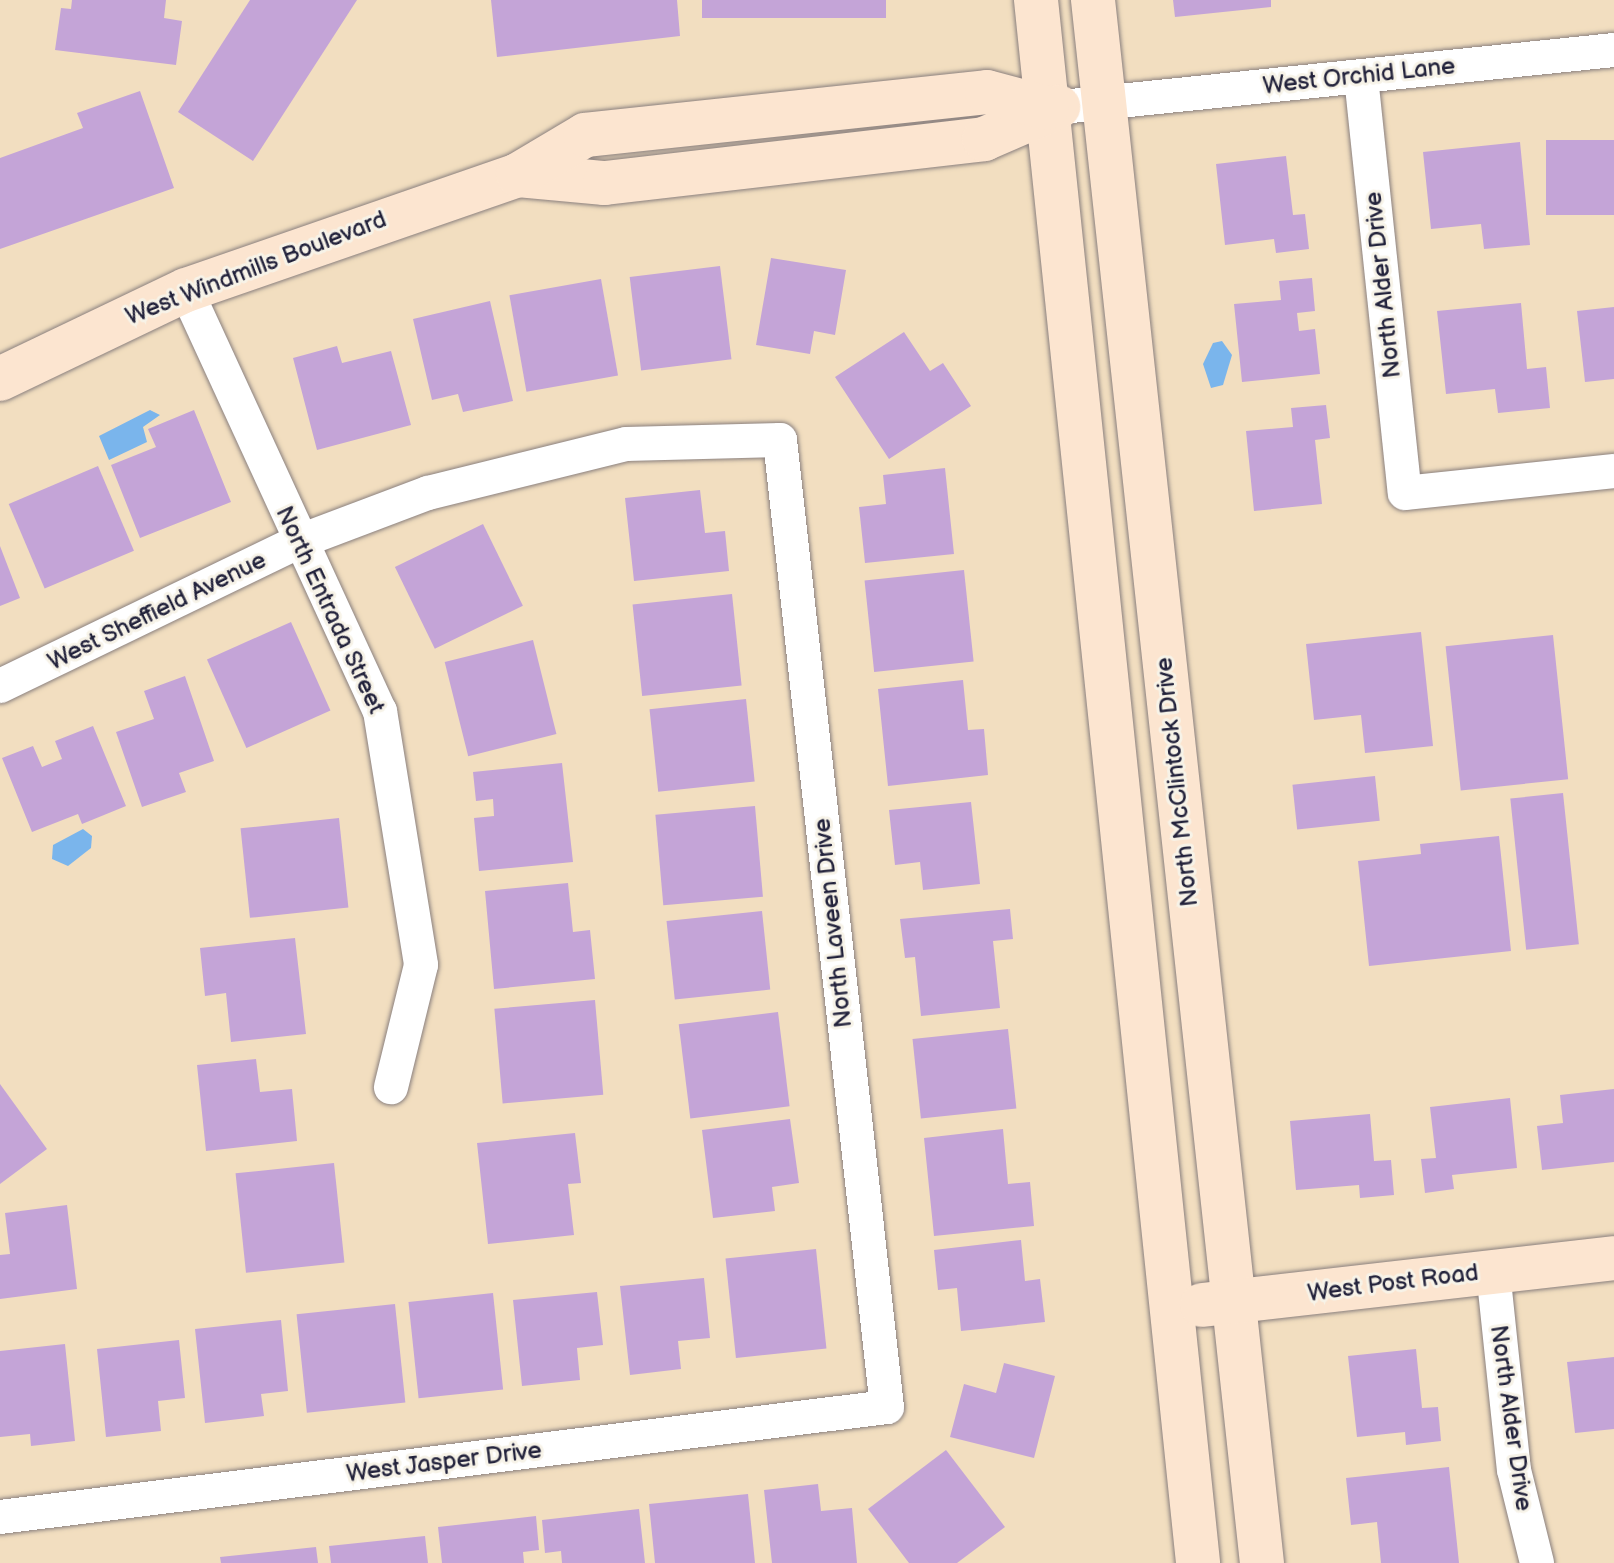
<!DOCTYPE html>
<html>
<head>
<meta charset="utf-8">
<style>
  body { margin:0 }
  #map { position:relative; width:1614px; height:1563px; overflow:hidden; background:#f2dec0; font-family:"Balsamiq Sans",sans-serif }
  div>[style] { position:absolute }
  .water>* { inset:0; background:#7ab5ec }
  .building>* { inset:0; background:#c4a4d7; transform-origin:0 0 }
  .roads { filter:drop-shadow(0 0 2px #8a807e) drop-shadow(0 0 2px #8a807e) }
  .street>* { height:34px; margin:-17px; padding:0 17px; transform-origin:17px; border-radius:17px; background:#fff }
  .secondary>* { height:44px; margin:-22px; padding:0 22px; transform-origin:22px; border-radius:22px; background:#fce5d0 }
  span { translate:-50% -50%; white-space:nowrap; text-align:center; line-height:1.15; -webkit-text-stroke:6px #f7f3e8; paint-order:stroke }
  .street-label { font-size:24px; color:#22223b }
</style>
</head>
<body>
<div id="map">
  <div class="water">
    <i style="clip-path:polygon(1222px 341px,1232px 355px,1223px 385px,1211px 388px,1203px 364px,1213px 343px)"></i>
    <i style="clip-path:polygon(150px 410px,160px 415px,143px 427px,147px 442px,109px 460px,99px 436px)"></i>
    <i style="clip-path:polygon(83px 829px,92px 836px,91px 848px,68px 866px,52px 859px,53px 845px)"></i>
  </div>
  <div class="building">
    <i style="clip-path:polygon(72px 0,166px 0,164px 18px,182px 21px,176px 65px,55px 50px,61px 8px,71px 9px)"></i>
    <i style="clip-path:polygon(250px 0,357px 0,253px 161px,178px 112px)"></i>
    <i style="clip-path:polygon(491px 0,677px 0,680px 36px,497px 57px)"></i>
    <i style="left:702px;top:0;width:184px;height:18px"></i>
    <i style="clip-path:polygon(1173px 0,1271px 0,1271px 7px,1175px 17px)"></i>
    <i style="clip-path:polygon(140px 91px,174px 188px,0 249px,0 158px,83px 128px,77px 113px)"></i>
    <i style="left:1614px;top:140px;width:75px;height:68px;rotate:90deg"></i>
    <i style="clip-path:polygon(1520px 142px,1530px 245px,1484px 249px,1481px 224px,1431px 229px,1423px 152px)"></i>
    <i style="clip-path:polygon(1286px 156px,1293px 215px,1305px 214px,1309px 249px,1276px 253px,1274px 239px,1225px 245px,1216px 164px)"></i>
    <i style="clip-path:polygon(771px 258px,846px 270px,835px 335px,814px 331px,810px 354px,756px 345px)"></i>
    <i style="left:720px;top:266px;width:94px;height:91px;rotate:83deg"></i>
    <i style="clip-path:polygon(1312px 278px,1315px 311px,1297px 313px,1299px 331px,1315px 329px,1320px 374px,1242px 382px,1234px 304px,1281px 300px,1279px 281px)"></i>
    <i style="left:601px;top:279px;width:98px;height:93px;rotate:80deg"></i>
    <i style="clip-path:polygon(490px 301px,513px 401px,463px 412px,458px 394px,432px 400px,413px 319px)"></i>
    <i style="clip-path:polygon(1521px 303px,1527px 369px,1546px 367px,1550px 408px,1498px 413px,1495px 389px,1446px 394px,1437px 311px)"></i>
    <i style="clip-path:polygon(1614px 307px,1614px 379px,1585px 382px,1577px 311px)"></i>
    <i style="clip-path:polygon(904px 332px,930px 371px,943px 363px,971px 406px,889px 459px,835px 377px)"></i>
    <i style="clip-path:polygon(337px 346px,342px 363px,391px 351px,411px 425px,317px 450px,293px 358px)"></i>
    <i style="clip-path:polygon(1326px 405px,1330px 438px,1315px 440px,1322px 504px,1254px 511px,1246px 431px,1293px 427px,1291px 408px)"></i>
    <i style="clip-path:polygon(194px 410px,231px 502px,140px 538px,111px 465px,156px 447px,148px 429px)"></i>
    <i style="left:98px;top:466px;width:92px;height:97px;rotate:67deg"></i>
    <i style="clip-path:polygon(945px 468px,954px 554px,865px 563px,859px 507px,886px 504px,883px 475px)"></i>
    <i style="clip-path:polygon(700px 490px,705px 533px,725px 531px,729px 571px,634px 581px,625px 498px)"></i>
    <i style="left:483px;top:524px;width:91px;height:98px;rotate:64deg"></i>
    <i style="clip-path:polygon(0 546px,20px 598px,0 606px)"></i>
    <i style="left:964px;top:570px;width:92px;height:100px;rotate:84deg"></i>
    <i style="left:732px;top:594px;width:92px;height:100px;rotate:84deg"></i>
    <i style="left:291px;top:622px;width:97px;height:92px;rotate:66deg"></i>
    <i style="clip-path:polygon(1421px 632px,1433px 746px,1365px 753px,1361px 715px,1314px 720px,1306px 644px)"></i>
    <i style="left:1553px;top:635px;width:145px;height:108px;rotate:84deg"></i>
    <i style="left:533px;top:640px;width:97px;height:91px;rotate:76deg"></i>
    <i style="clip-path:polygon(185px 676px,214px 761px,179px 773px,186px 792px,142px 807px,116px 732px,154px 719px,144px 691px)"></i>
    <i style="clip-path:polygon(963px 680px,968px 730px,984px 729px,988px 775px,888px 786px,878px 689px)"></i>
    <i style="left:746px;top:699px;width:83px;height:97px;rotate:84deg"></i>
    <i style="clip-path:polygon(93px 726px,126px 806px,82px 824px,78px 814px,32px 832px,2px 758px,33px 746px,42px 767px,62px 759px,55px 741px)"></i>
    <i style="clip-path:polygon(562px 763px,573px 862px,479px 871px,474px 818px,494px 816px,493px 799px,476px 801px,473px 772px)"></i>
    <i style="left:1375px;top:776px;width:45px;height:83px;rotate:84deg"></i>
    <i style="left:1563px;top:793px;width:152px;height:53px;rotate:84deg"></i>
    <i style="clip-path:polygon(971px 802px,980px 884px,923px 890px,920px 862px,895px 865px,889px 810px)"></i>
    <i style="left:755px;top:806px;width:91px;height:100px;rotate:85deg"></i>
    <i style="left:339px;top:818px;width:90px;height:99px;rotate:84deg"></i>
    <i style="clip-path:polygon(1499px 836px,1511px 951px,1369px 966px,1358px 861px,1421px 854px,1420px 844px)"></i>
    <i style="clip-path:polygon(568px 883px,573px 932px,590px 930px,595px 979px,494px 989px,485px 891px)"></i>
    <i style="clip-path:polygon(1010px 909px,1013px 939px,993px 941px,1000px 1008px,921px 1016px,915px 957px,905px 958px,900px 919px)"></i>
    <i style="left:762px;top:911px;width:79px;height:96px;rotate:84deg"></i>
    <i style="clip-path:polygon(295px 938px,306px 1034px,231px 1042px,226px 993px,205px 996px,200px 948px)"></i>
    <i style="left:595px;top:1000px;width:95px;height:101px;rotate:85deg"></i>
    <i style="left:778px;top:1012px;width:95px;height:100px;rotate:83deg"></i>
    <i style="left:1008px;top:1029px;width:80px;height:96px;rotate:84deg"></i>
    <i style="clip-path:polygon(256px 1059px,260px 1092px,292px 1089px,297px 1141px,206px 1151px,197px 1065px)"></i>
    <i style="clip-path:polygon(0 1084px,47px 1149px,0 1184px)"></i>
    <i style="clip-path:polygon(1614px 1089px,1614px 1162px,1542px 1170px,1537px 1126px,1563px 1123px,1560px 1095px)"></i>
    <i style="clip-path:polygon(1510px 1098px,1517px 1168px,1452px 1175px,1454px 1189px,1425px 1193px,1421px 1159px,1436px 1158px,1430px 1107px)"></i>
    <i style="clip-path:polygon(1370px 1114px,1374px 1161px,1391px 1160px,1394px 1195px,1360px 1198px,1359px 1185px,1296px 1190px,1290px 1121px)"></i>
    <i style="clip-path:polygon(790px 1119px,799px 1183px,772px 1187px,775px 1211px,713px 1218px,702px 1130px)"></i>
    <i style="clip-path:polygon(1003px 1129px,1008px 1184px,1030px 1182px,1034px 1226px,934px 1236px,924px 1138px)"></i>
    <i style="clip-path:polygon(575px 1133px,581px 1183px,568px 1184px,574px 1235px,488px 1244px,477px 1143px)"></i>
    <i style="left:334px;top:1163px;width:100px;height:99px;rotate:84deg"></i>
    <i style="clip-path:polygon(67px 1205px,77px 1289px,0 1299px,0 1255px,10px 1254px,5px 1213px)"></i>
    <i style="clip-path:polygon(1021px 1240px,1025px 1281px,1040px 1279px,1045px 1322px,961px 1331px,957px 1288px,938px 1290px,934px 1250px)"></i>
    <i style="left:816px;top:1249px;width:100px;height:91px;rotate:84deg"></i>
    <i style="clip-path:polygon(704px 1278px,710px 1338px,678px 1341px,681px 1369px,630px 1375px,620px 1286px)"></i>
    <i style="clip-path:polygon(597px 1292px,603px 1345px,577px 1348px,580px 1380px,522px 1386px,513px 1300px)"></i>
    <i style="left:493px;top:1293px;width:97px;height:85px;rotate:84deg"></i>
    <i style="left:395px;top:1304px;width:99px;height:99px;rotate:84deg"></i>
    <i style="clip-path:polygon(281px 1320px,288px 1391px,261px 1394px,264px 1416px,205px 1423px,195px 1329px)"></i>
    <i style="clip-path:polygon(179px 1340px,185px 1398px,158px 1401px,161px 1431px,106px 1437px,97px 1349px)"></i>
    <i style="clip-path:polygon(65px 1344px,75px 1441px,31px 1446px,30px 1434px,0 1437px,0 1351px)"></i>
    <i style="clip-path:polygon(1416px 1349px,1422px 1408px,1438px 1407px,1441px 1441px,1406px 1445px,1405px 1432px,1357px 1437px,1348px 1356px)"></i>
    <i style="clip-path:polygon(1614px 1357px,1614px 1429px,1575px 1433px,1567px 1362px)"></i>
    <i style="clip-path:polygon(1004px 1363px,1055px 1376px,1034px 1458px,950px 1437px,964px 1384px,996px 1393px)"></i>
    <i style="clip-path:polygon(946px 1450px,1005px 1527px,957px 1563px,909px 1563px,868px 1509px)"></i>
    <i style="clip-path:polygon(1449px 1467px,1459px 1563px,1381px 1563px,1377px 1522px,1351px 1525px,1346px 1478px)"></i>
    <i style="clip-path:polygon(818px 1484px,821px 1511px,852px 1508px,857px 1563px,772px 1563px,764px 1490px)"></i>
    <i style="clip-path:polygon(748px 1494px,755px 1563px,655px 1563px,649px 1504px)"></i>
    <i style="clip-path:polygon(639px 1509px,645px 1563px,562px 1563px,561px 1551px,545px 1553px,542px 1520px)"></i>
    <i style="clip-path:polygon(536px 1516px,539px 1550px,523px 1552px,524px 1563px,442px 1563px,438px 1527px)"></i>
    <i style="clip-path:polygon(425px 1536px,428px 1563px,331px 1563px,329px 1546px)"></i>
    <i style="clip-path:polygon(316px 1547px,318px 1563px,221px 1563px,220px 1557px)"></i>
  </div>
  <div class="roads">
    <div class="street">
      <i style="left:1361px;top:77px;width:418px;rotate:84deg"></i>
      <i style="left:1405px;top:493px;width:210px;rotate:-6deg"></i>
      <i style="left:1071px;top:106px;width:546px;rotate:-5.89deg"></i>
      <i style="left:186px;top:290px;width:464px;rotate:65.3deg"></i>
      <i style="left:380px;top:711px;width:257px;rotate:80.8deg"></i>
      <i style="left:421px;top:965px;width:126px;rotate:103.8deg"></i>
      <i style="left:0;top:686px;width:331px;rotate:-25.8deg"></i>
      <i style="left:298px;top:542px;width:139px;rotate:-20.7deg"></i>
      <i style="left:428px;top:493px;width:204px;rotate:-13.9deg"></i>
      <i style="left:626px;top:444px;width:154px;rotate:-1.5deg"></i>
      <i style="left:780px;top:440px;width:973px;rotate:83.69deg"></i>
      <i style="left:887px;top:1407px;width:894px;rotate:172.93deg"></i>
      <i style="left:1493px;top:1271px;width:200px;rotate:84deg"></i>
      <i style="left:1514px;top:1470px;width:96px;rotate:76.1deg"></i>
    </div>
    <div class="secondary">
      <i style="left:1036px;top:0;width:1571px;rotate:84.08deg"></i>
      <i style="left:1093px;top:0;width:1572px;rotate:83.83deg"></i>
      <i style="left:518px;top:175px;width:87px;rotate:5.3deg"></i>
      <i style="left:605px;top:183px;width:382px;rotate:-6.6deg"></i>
      <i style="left:984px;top:139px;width:81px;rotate:-23.4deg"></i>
      <i style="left:0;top:379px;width:206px;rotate:-25.6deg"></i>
      <i style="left:186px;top:290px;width:351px;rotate:-19.1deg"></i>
      <i style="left:518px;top:175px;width:78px;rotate:-30.8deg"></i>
      <i style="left:585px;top:135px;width:404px;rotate:-6.1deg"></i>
      <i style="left:987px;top:92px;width:62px;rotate:14.9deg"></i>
      <i style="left:1202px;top:1305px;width:415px;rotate:-6.5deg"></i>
    </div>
  </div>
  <div class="street-label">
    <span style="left:1359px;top:76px;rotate:-6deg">West Orchid Lane</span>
    <span style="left:256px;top:268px;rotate:-21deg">West Windmills Boulevard</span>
    <span style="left:1383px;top:285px;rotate:-96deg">North Alder Drive</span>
    <span style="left:330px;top:610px;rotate:65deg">North Entrada Street</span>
    <span style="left:157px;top:611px;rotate:-26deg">West Sheffield Avenue</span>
    <span style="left:1177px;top:782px;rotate:-96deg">North McClintock Drive</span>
    <span style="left:833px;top:923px;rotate:-96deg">North Laveen Drive</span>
    <span style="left:1393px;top:1283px;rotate:-7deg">West Post Road</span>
    <span style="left:1511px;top:1418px;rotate:82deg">North Alder Drive</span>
    <span style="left:444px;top:1462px;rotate:-7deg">West Jasper Drive</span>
  </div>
</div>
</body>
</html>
